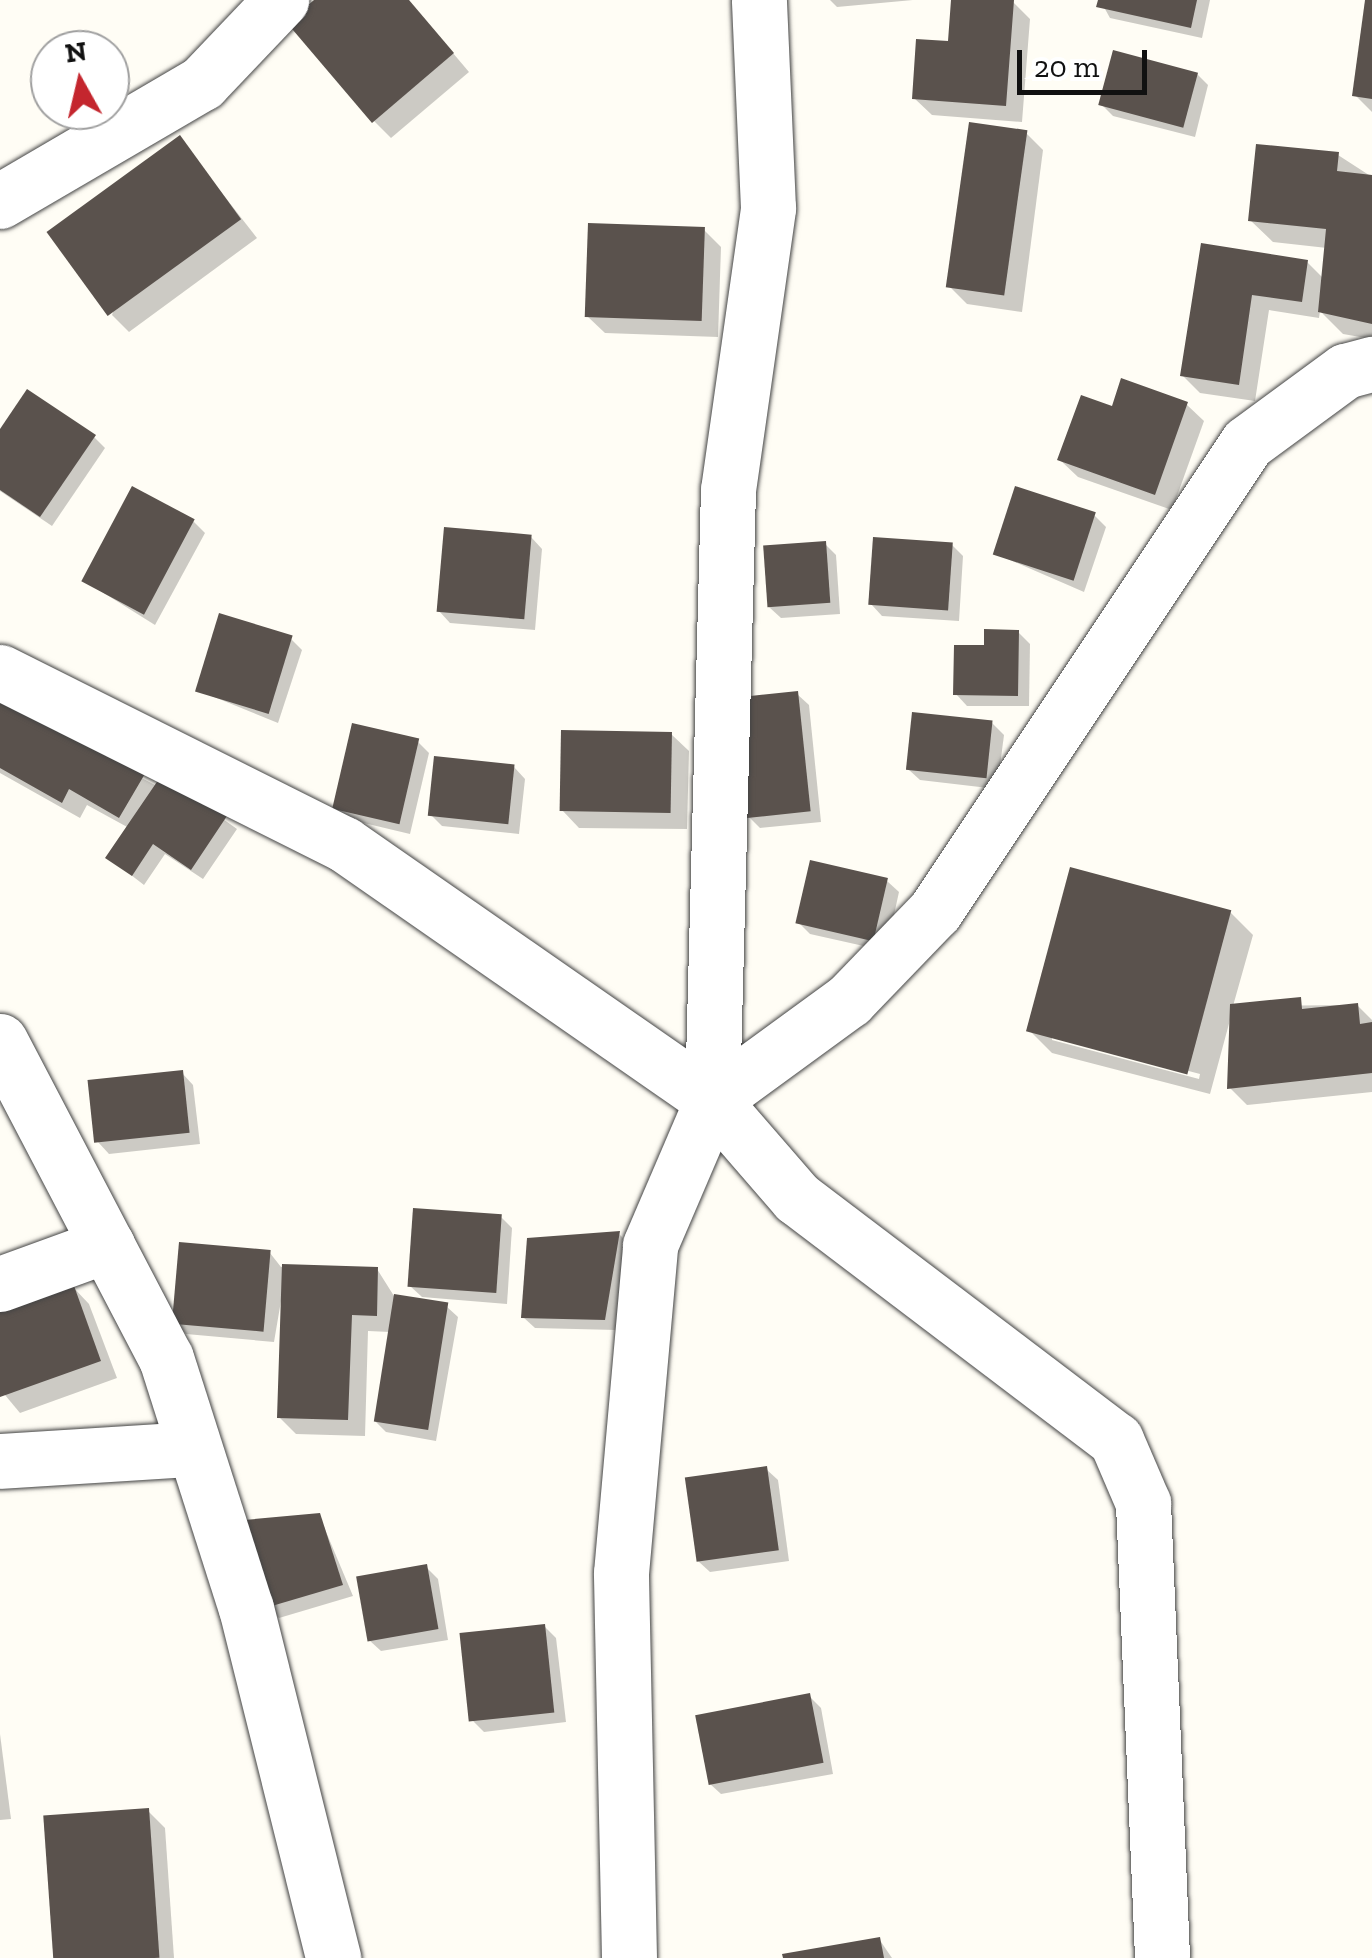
<!DOCTYPE html>
<html>
<head>
<meta charset="utf-8">
<style>
  body { margin:0 }
  #map { position:relative; width:1372px; height:1958px; overflow:hidden; background:#fffdf5; font-family:"Zilla Slab",serif }
  div>[style] { position:absolute }
  .shadow>* { inset:0; background:#0003 }
  .building>* { inset:0; background:#5a524d; transform-origin:0 0 }
  .roads { filter:drop-shadow(0 0 2px #444) drop-shadow(0 0 2px #444) }
  .minor>* { height:55px; margin:-27.5px; padding:0 27.5px; transform-origin:27.5px; border-radius:27.5px; background:#fff }
  span { translate:-50% -50%; white-space:nowrap; text-align:center; line-height:1.15; -webkit-text-stroke:10px #fff; paint-order:stroke }
  .north { position:absolute; left:30px; top:30px; width:100px; height:100px; box-sizing:border-box; background:#fff; border:2px solid #a0a0a0; border-radius:50%; rotate:352deg; font-size:28px; font-weight:700; line-height:40px; text-align:center; color:#111 }
  .north::after { content:''; display:block; margin:auto; width:35px; height:45px; background:#c4262e; clip-path:polygon(50% 0,100% 100%,50% 72%,0 100%) }
  .scale { position:absolute; left:1017px; top:50px; width:130px; height:45px; box-sizing:border-box; border:5px solid #111; border-top:0; padding-left:12px; font-size:30px; line-height:35px; white-space:nowrap; color:#111; -webkit-text-stroke:8px #fff; paint-order:stroke }
</style>
</head>
<body>
<div id="map">
  <div class="shadow">
    <i style="clip-path:polygon(318px 0,408px 0,469px 72px,391px 138px,374px 121px)"></i>
    <i style="clip-path:polygon(830px 0,913px 0,837px 7px)"></i>
    <i style="clip-path:polygon(953px 0,1013px 2px,1030px 19px,1022px 122px,932px 115px,914px 98px,950px 44px)"></i>
    <i style="clip-path:polygon(1100px 0,1210px 0,1202px 38px,1110px 18px)"></i>
    <i style="clip-path:polygon(1368px 0,1372px 0,1372px 112px,1355px 95px)"></i>
    <i style="clip-path:polygon(1197px 74px,1208px 85px,1195px 137px,1113px 116px,1102px 105px)"></i>
    <i style="clip-path:polygon(1026px 133px,1043px 150px,1022px 312px,967px 304px,950px 287px)"></i>
    <i style="clip-path:polygon(179px 138px,257px 238px,129px 332px,112px 315px)"></i>
    <i style="clip-path:polygon(1338px 155px,1372px 177px,1372px 339px,1343px 334px,1320px 311px,1319px 318px,1269px 310px,1255px 401px,1200px 393px,1183px 376px,1203px 246px,1307px 262px,1324px 279px,1327px 248px,1273px 242px,1250px 220px)"></i>
    <i style="clip-path:polygon(704px 230px,721px 247px,718px 337px,605px 333px,587px 316px)"></i>
    <i style="clip-path:polygon(1186px 404px,1204px 421px,1172px 510px,1078px 477px,1060px 460px,1113px 409px)"></i>
    <i style="clip-path:polygon(0 433px,94px 437px,105px 448px,52px 526px,0 491px)"></i>
    <i style="clip-path:polygon(1095px 516px,1106px 527px,1084px 592px,994px 553px)"></i>
    <i style="clip-path:polygon(193px 521px,205px 533px,155px 625px,83px 580px)"></i>
    <i style="clip-path:polygon(531px 537px,542px 549px,535px 630px,450px 623px,439px 611px)"></i>
    <i style="clip-path:polygon(825px 544px,836px 555px,840px 614px,781px 618px,769px 607px)"></i>
    <i style="clip-path:polygon(952px 545px,963px 556px,959px 621px,882px 616px,871px 604px)"></i>
    <i style="clip-path:polygon(1018px 632px,1030px 644px,1029px 706px,967px 706px,956px 694px,986px 647px)"></i>
    <i style="clip-path:polygon(290px 638px,302px 650px,278px 723px,197px 690px)"></i>
    <i style="clip-path:polygon(797px 694px,809px 705px,821px 822px,760px 828px,749px 817px)"></i>
    <i style="clip-path:polygon(0 704px,157px 786px,164px 777px,237px 829px,203px 879px,165px 854px,144px 885px,109px 858px,129px 828px,87px 805px,80px 818px,0 773px)"></i>
    <i style="clip-path:polygon(992px 723px,1004px 735px,997px 789px,920px 780px,908px 769px)"></i>
    <i style="clip-path:polygon(671px 734px,689px 751px,687px 829px,579px 828px,562px 810px)"></i>
    <i style="clip-path:polygon(417px 741px,429px 753px,410px 834px,347px 819px,335px 808px)"></i>
    <i style="clip-path:polygon(514px 767px,525px 779px,519px 834px,442px 826px,431px 815px)"></i>
    <i style="clip-path:polygon(887px 881px,899px 892px,886px 951px,810px 934px,798px 922px)"></i>
    <i style="clip-path:polygon(evenodd,1230px 912px,1253px 935px,1233px 1006px,1357px 1005px,1372px 1020px,1372px 1092px,1247px 1105px,1230px 1088px,1230px 1020px,1210px 1094px,1052px 1053px,1029px 1030px,1230px 912px,1052px 1035px,1200px 1074px,1199px 1079px,1052px 1040px,1052px 1035px)"></i>
    <i style="clip-path:polygon(182px 1073px,193px 1085px,200px 1144px,109px 1154px,98px 1142px)"></i>
    <i style="clip-path:polygon(501px 1217px,512px 1228px,507px 1304px,422px 1297px,410px 1286px)"></i>
    <i style="clip-path:polygon(619px 1234px,630px 1245px,616px 1330px,535px 1328px,523px 1317px)"></i>
    <i style="clip-path:polygon(270px 1253px,281px 1267px,377px 1269px,394px 1296px,446px 1306px,458px 1317px,436px 1441px,386px 1432px,375px 1421px,390px 1332px,368px 1331px,365px 1436px,296px 1434px,279px 1417px,283px 1289px,274px 1342px,186px 1334px,174px 1323px)"></i>
    <i style="clip-path:polygon(72px 1286px,89px 1304px,117px 1378px,20px 1413px,0 1389px,0 1312px)"></i>
    <i style="clip-path:polygon(766px 1469px,778px 1480px,789px 1561px,710px 1572px,698px 1561px)"></i>
    <i style="clip-path:polygon(319px 1515px,353px 1596px,279px 1618px,267px 1606px)"></i>
    <i style="clip-path:polygon(426px 1567px,438px 1579px,448px 1640px,381px 1651px,369px 1640px)"></i>
    <i style="clip-path:polygon(544px 1626px,556px 1638px,566px 1722px,484px 1732px,472px 1720px)"></i>
    <i style="clip-path:polygon(809px 1696px,821px 1708px,833px 1774px,721px 1794px,709px 1783px)"></i>
    <i style="clip-path:polygon(0 1734px,11px 1819px,0 1820px)"></i>
    <i style="clip-path:polygon(148px 1811px,165px 1828px,174px 1958px,56px 1958px)"></i>
    <i style="clip-path:polygon(879px 1939px,892px 1958px,786px 1958px)"></i>
  </div>
  <div class="building">
    <i style="clip-path:polygon(314px 0,409px 0,454px 53px,372px 123px,287px 23px)"></i>
    <i style="clip-path:polygon(951px 0,1014px 0,1006px 106px,912px 99px,916px 39px,948px 41px)"></i>
    <i style="clip-path:polygon(1098px 0,1197px 0,1191px 28px,1096px 7px)"></i>
    <i style="clip-path:polygon(1365px 0,1372px 0,1372px 99px,1352px 96px)"></i>
    <i style="left:1113px;top:50px;width:88px;height:57px;rotate:15deg"></i>
    <i style="left:969px;top:122px;width:59px;height:167px;rotate:8deg"></i>
    <i style="left:180px;top:135px;width:104px;height:165px;rotate:54deg"></i>
    <i style="clip-path:polygon(1256px 144px,1339px 152px,1337px 171px,1372px 175px,1372px 324px,1318px 312px,1326px 229px,1248px 221px)"></i>
    <i style="left:588px;top:223px;width:117px;height:94px;rotate:2deg"></i>
    <i style="clip-path:polygon(1201px 243px,1308px 260px,1302px 302px,1252px 295px,1239px 385px,1180px 376px)"></i>
    <i style="clip-path:polygon(1121px 378px,1188px 402px,1155px 495px,1057px 460px,1081px 395px,1112px 406px)"></i>
    <i style="clip-path:polygon(27px 389px,96px 435px,40px 517px,0 490px,0 429px)"></i>
    <i style="left:132px;top:486px;width:71px;height:108px;rotate:28deg"></i>
    <i style="left:1015px;top:486px;width:85px;height:72px;rotate:18deg"></i>
    <i style="left:444px;top:527px;width:88px;height:85px;rotate:5deg"></i>
    <i style="left:873px;top:537px;width:80px;height:68px;rotate:4deg"></i>
    <i style="left:826px;top:541px;width:62px;height:63px;rotate:86deg"></i>
    <i style="left:219px;top:613px;width:77px;height:82px;rotate:17deg"></i>
    <i style="clip-path:polygon(984px 629px,1019px 630px,1018px 696px,953px 695px,954px 645px,984px 645px)"></i>
    <i style="left:798px;top:691px;width:121px;height:64px;rotate:84deg"></i>
    <i style="clip-path:polygon(0 700px,146px 772px,119px 818px,69px 789px,62px 803px,0 768px)"></i>
    <i style="left:912px;top:712px;width:81px;height:58px;rotate:6deg"></i>
    <i style="left:352px;top:723px;width:69px;height:88px;rotate:13deg"></i>
    <i style="left:561px;top:730px;width:111px;height:81px;rotate:1deg"></i>
    <i style="left:434px;top:756px;width:81px;height:60px;rotate:6deg"></i>
    <i style="clip-path:polygon(163px 773px,227px 816px,191px 870px,153px 844px,132px 876px,105px 858px)"></i>
    <i style="left:810px;top:860px;width:80px;height:65px;rotate:13deg"></i>
    <i style="left:1070px;top:867px;width:167px;height:170px;rotate:15deg"></i>
    <i style="clip-path:polygon(1301px 997px,1302px 1009px,1358px 1003px,1360px 1024px,1372px 1022px,1372px 1073px,1227px 1089px,1230px 1004px)"></i>
    <i style="left:183px;top:1070px;width:63px;height:96px;rotate:84deg"></i>
    <i style="left:413px;top:1208px;width:89px;height:79px;rotate:4deg"></i>
    <i style="clip-path:polygon(620px 1231px,605px 1320px,521px 1318px,527px 1238px)"></i>
    <i style="left:179px;top:1242px;width:92px;height:82px;rotate:5deg"></i>
    <i style="clip-path:polygon(282px 1264px,378px 1267px,377px 1316px,352px 1315px,348px 1420px,277px 1418px)"></i>
    <i style="clip-path:polygon(73px 1283px,101px 1361px,0 1397px,0 1310px)"></i>
    <i style="left:394px;top:1294px;width:55px;height:129px;rotate:9deg"></i>
    <i style="left:767px;top:1466px;width:85px;height:83px;rotate:82deg"></i>
    <i style="clip-path:polygon(320px 1513px,343px 1585px,265px 1608px,233px 1521px)"></i>
    <i style="left:427px;top:1564px;width:66px;height:72px;rotate:80deg"></i>
    <i style="left:545px;top:1624px;width:89px;height:86px;rotate:84deg"></i>
    <i style="left:810px;top:1693px;width:71px;height:117px;rotate:79deg"></i>
    <i style="left:149px;top:1808px;width:150px;height:106px;rotate:86deg"></i>
    <i style="clip-path:polygon(880px 1937px,884px 1958px,783px 1958px,782px 1954px)"></i>
  </div>
  <div class="roads">
    <div class="minor">
      <i style="left:0;top:201px;width:234px;rotate:-30.3deg"></i>
      <i style="left:202px;top:83px;width:115px;rotate:-46.4deg"></i>
      <i style="left:0;top:672px;width:385px;rotate:26.6deg"></i>
      <i style="left:344px;top:844px;width:448px;rotate:34.8deg"></i>
      <i style="left:712px;top:1100px;width:130px;rotate:49.1deg"></i>
      <i style="left:797px;top:1198px;width:400px;rotate:37.2deg"></i>
      <i style="left:1116px;top:1440px;width:69px;rotate:66.8deg"></i>
      <i style="left:1143px;top:1503px;width:455px;rotate:87.6deg"></i>
      <i style="left:0;top:1041px;width:358px;rotate:62.4deg"></i>
      <i style="left:166px;top:1358px;width:262px;rotate:72.3deg"></i>
      <i style="left:246px;top:1608px;width:361px;rotate:76deg"></i>
      <i style="left:712px;top:1100px;width:170px;rotate:-36.1deg"></i>
      <i style="left:849px;top:1000px;width:124px;rotate:-46deg"></i>
      <i style="left:935px;top:911px;width:562px;rotate:-56.31deg"></i>
      <i style="left:1247px;top:443px;width:122px;rotate:-36.3deg"></i>
      <i style="left:1345px;top:371px;width:28px;rotate:-15deg"></i>
      <i style="left:0;top:1284px;width:114px;rotate:-20deg"></i>
      <i style="left:0;top:1461px;width:193px;rotate:-3.6deg"></i>
      <i style="left:629px;top:1958px;width:385px;rotate:-91.2deg"></i>
      <i style="left:621px;top:1573px;width:329px;rotate:-84.9deg"></i>
      <i style="left:650px;top:1245px;width:158px;rotate:-66.8deg"></i>
      <i style="left:712px;top:1100px;width:610px;rotate:-88.5deg"></i>
      <i style="left:728px;top:490px;width:285px;rotate:-81.9deg"></i>
      <i style="left:768px;top:208px;width:208px;rotate:-92.5deg"></i>
    </div>
  </div>
  <div class="north">N</div>
  <div class="scale">20 m</div>
</div>
</body>
</html>
